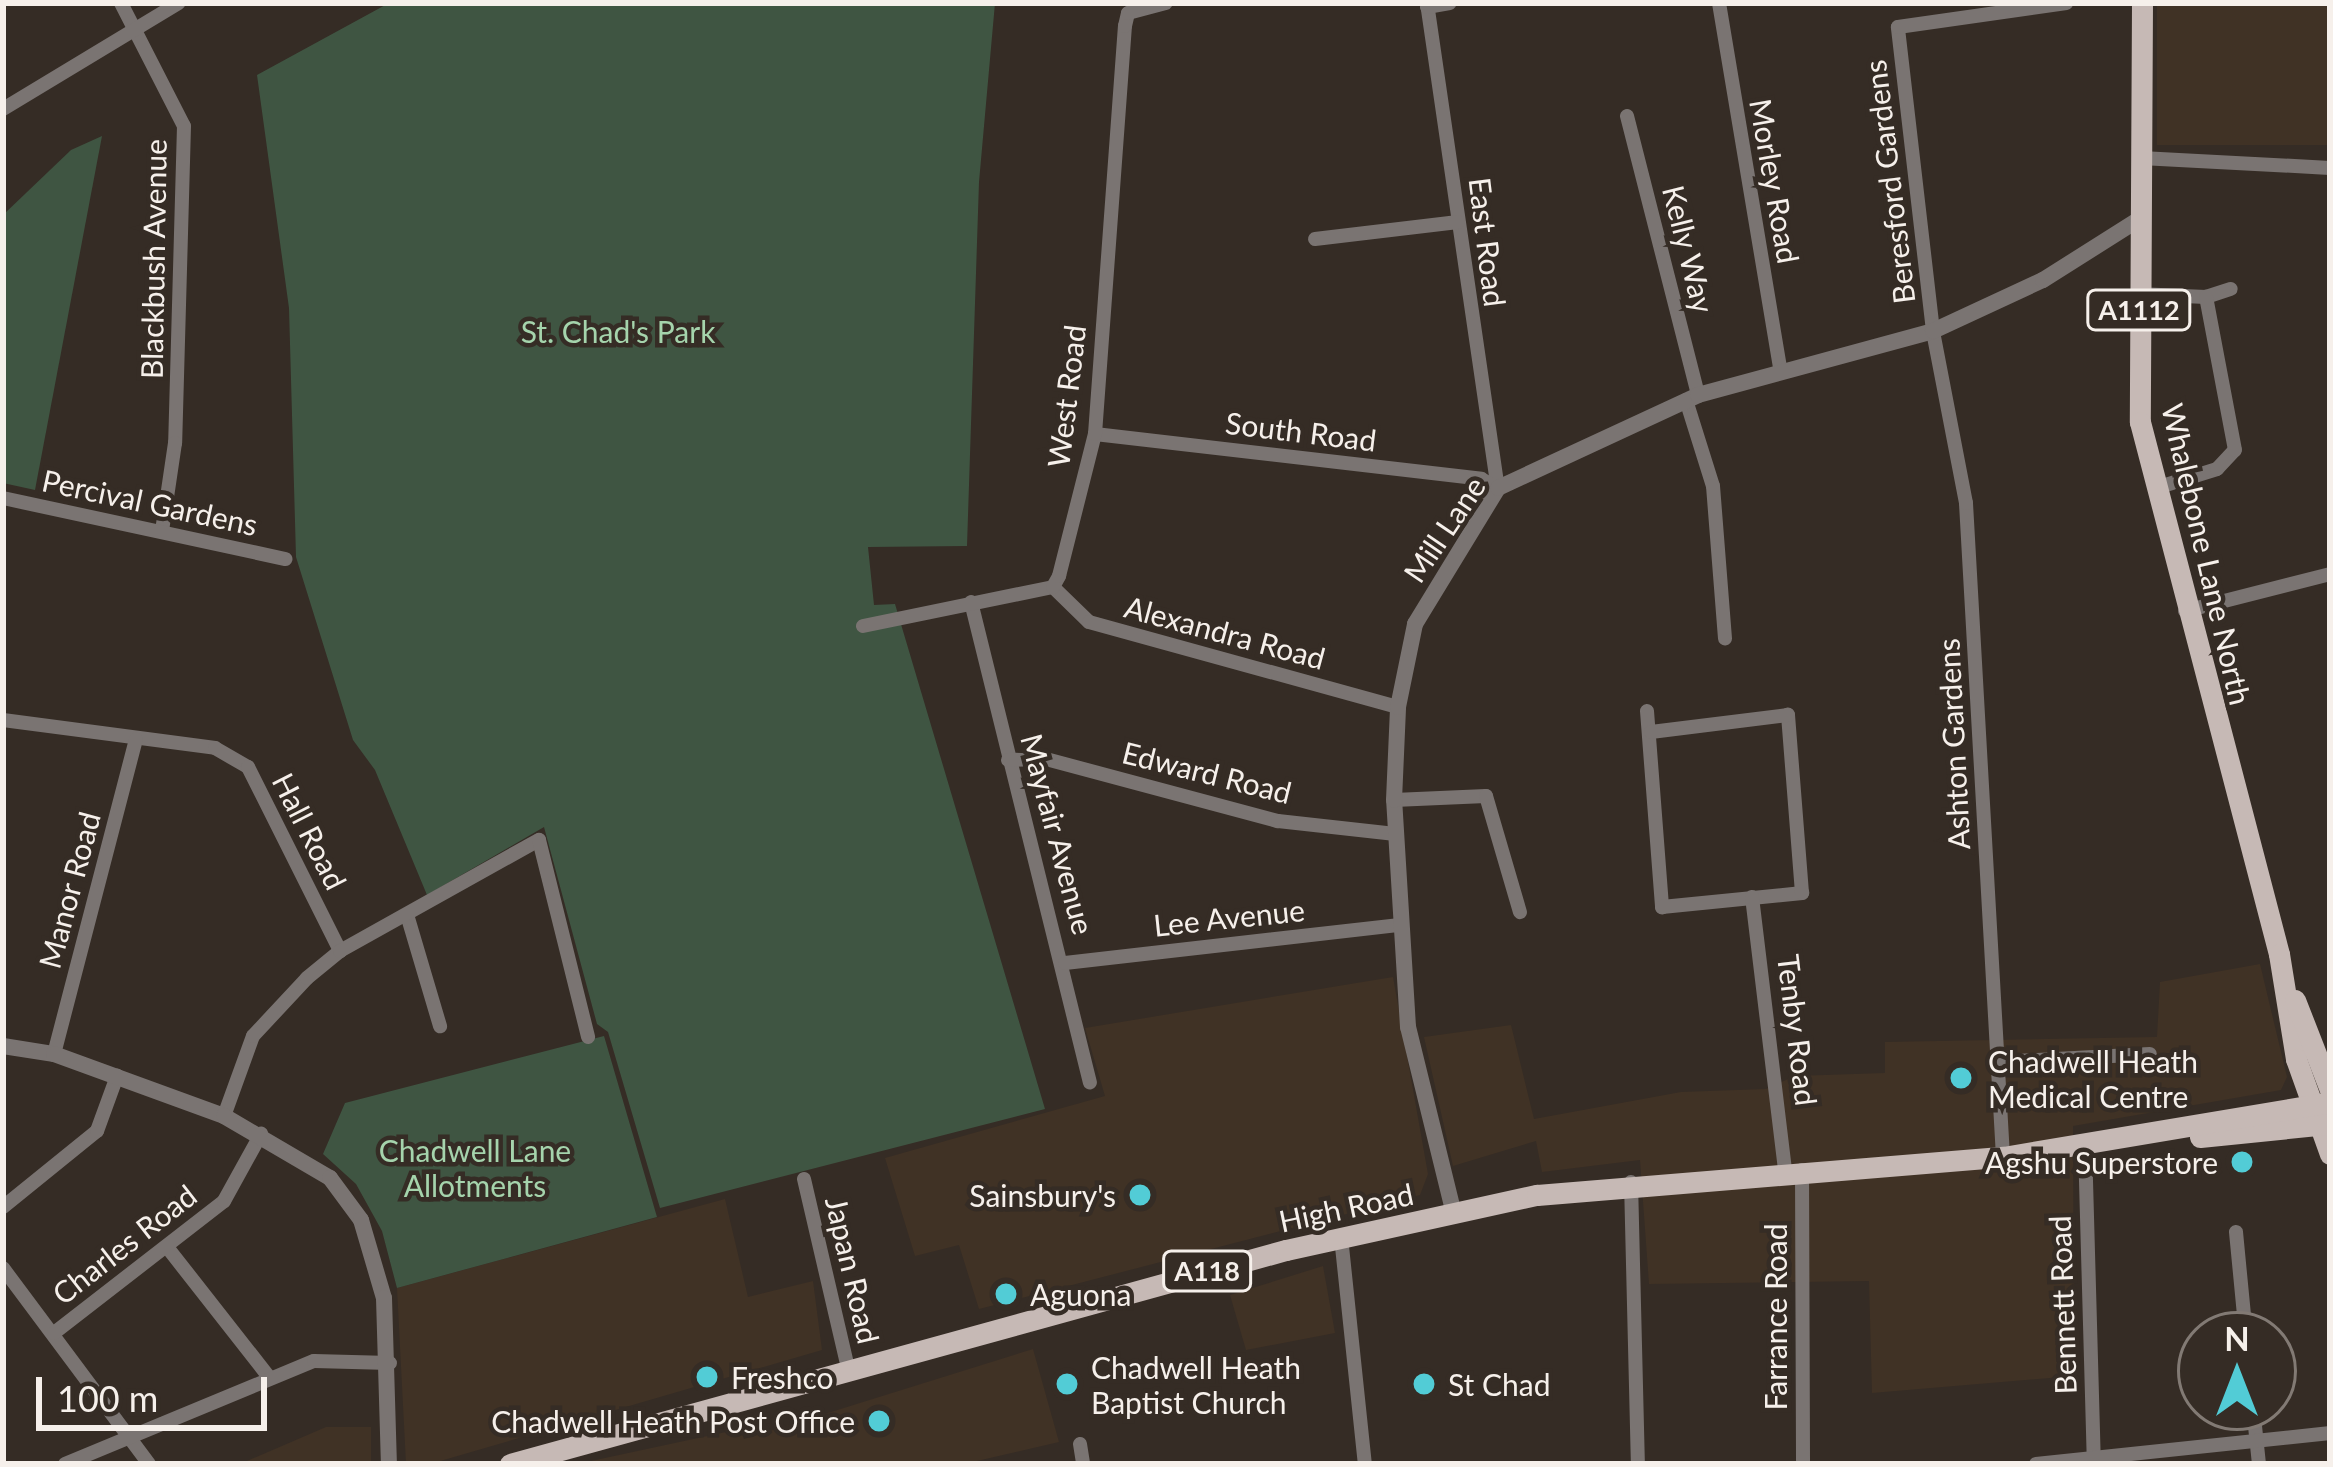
<!DOCTYPE html>
<html>
<head>
<meta charset="utf-8">
<style>
  body { margin:0 }
  #map { position:relative; width:2333px; height:1467px; overflow:hidden; background:#352c25; font-family:Lato,sans-serif }
  div>[style] { position:absolute }
  .built>* { inset:0; background:#403225; transform-origin:0 0 }
  .green>* { inset:0; background:#3f5542 }
  .minor>* { height:14px; margin:-7px; padding:0 7px; transform-origin:7px; border-radius:7px; background:#7a7472 }
  .tertiary>* { height:16px; margin:-8px; padding:0 8px; transform-origin:8px; border-radius:8px; background:#7a7472 }
  .primary>* { height:21px; margin:-10.5px; padding:0 10.5px; transform-origin:10.5px; border-radius:10.5px; background:#c6b9b5 }
  .dots>* { width:33px; height:33px; translate:-50% -50%; box-sizing:border-box; border:6px solid #352c25; border-radius:50% }
  span { translate:-50% -50%; white-space:nowrap; text-align:center; line-height:1.15; -webkit-text-stroke:9px #352c25; paint-order:stroke }
  .shield-label span { padding:3px 9px; background:#352c25; border:3px solid; border-radius:9px; -webkit-text-stroke-width:0 }
  .shield-label { font-size:27px; color:#f6f0eb; font-weight:700 }
  .street-label { font-size:30px; color:#f6f0eb }
  .park-label { font-size:30px; color:#a5d4ac }
  .poi-label { font-size:30px; color:#f6f0eb }
  .left { translate:0 -50%; text-align:left }
  .right { translate:-100% -50%; text-align:right }
  .frame { position:absolute; inset:0; border:6px solid #f6f0eb; pointer-events:none }
  .north { position:absolute; left:2177px; top:1311px; width:120px; height:120px; box-sizing:border-box; background:#352c25; border:3px solid #827a74; border-radius:50%; rotate:0deg; font-size:33px; font-weight:700; line-height:48px; text-align:center; color:#f6f0eb }
  .north::after { content:''; display:block; margin:auto; width:42px; height:54px; background:#52ccd6; clip-path:polygon(50% 0,100% 100%,50% 72%,0 100%) }
  .scale { position:absolute; left:36px; top:1377px; width:231px; height:54px; box-sizing:border-box; border:6px solid #f6f0eb; border-top:0; padding-left:15px; font-size:36px; line-height:42px; white-space:nowrap; color:#f6f0eb; -webkit-text-stroke:9px #352c25; paint-order:stroke }
</style>
</head>
<body>
<div id="map">
  <div class="built">
    <i style="left:2157px;top:3px;width:173px;height:142px"></i>
    <i style="clip-path:polygon(2260px 964px,2287px 1077px,2281px 1090px,2073px 1126px,2074px 1376px,1872px 1393px,1869px 1281px,1649px 1284px,1640px 1160px,1542px 1172px,1536px 1141px,1453px 1166px,1424px 1037px,1511px 1025px,1534px 1119px,1681px 1092px,1766px 1089px,1795px 1076px,1885px 1073px,1885px 1042px,2157px 1037px,2160px 982px)"></i>
    <i style="clip-path:polygon(1393px 977px,1428px 1174px,1420px 1195px,979px 1309px,959px 1245px,915px 1256px,885px 1158px,1105px 1096px,1085px 1028px)"></i>
    <i style="clip-path:polygon(725px 1199px,748px 1297px,813px 1281px,822px 1350px,430px 1464px,406px 1464px,397px 1288px)"></i>
    <i style="clip-path:polygon(1323px 1266px,1335px 1333px,1246px 1350px,1230px 1295px)"></i>
    <i style="clip-path:polygon(1033px 1349px,1059px 1442px,964px 1464px,577px 1464px,740px 1429px,744px 1439px)"></i>
    <i style="clip-path:polygon(326px 1427px,371px 1427px,371px 1464px,240px 1464px)"></i>
  </div>
  <div class="green">
    <i style="clip-path:polygon(389px 3px,995px 3px,979px 182px,967px 546px,868px 547px,874px 605px,895px 604px,1045px 1109px,660px 1208px,608px 1032px,597px 1024px,544px 827px,427px 895px,375px 770px,353px 740px,296px 557px,289px 308px,257px 75px)"></i>
    <i style="clip-path:polygon(102px 136px,35px 490px,3px 483px,3px 215px,71px 150px)"></i>
    <i style="clip-path:polygon(604px 1036px,657px 1217px,397px 1288px,382px 1231px,356px 1184px,323px 1154px,345px 1103px)"></i>
  </div>
  <div class="minor">
    <i style="left:121px;top:3px;width:138px;rotate:62.9deg"></i>
    <i style="left:184px;top:126px;width:317px;rotate:91.6deg"></i>
    <i style="left:175px;top:443px;width:89px;rotate:98.4deg"></i>
    <i style="left:1427px;top:3px;width:490px;rotate:81.7deg"></i>
    <i style="left:1719px;top:3px;width:370px;rotate:80.5deg"></i>
    <i style="left:1427px;top:7px;width:23px;rotate:-10deg"></i>
    <i style="left:3px;top:109px;width:205px;rotate:-31.1deg"></i>
    <i style="left:1627px;top:116px;width:288px;rotate:75.7deg"></i>
    <i style="left:2141px;top:158px;width:189px;rotate:3deg"></i>
    <i style="left:1315px;top:239px;width:144px;rotate:-6.8deg"></i>
    <i style="left:2138px;top:294px;width:68px;rotate:2.5deg"></i>
    <i style="left:2206px;top:297px;width:26px;rotate:-18deg"></i>
    <i style="left:1686px;top:400px;width:90px;rotate:72.6deg"></i>
    <i style="left:1713px;top:486px;width:153px;rotate:85.5deg"></i>
    <i style="left:1095px;top:434px;width:389px;rotate:6.6deg"></i>
    <i style="left:1481px;top:479px;width:19px;rotate:28deg"></i>
    <i style="left:2156px;top:488px;width:64px;rotate:-17.3deg"></i>
    <i style="left:2217px;top:469px;width:26px;rotate:-47deg"></i>
    <i style="left:2235px;top:450px;width:156px;rotate:-100.7deg"></i>
    <i style="left:3px;top:498px;width:289px;rotate:12.2deg"></i>
    <i style="left:1053px;top:587px;width:50px;rotate:44.2deg"></i>
    <i style="left:1089px;top:622px;width:320px;rotate:15.4deg"></i>
    <i style="left:971px;top:602px;width:495px;rotate:76.1deg"></i>
    <i style="left:2185px;top:611px;width:150px;rotate:-14.3deg"></i>
    <i style="left:863px;top:626px;width:194px;rotate:-11.6deg"></i>
    <i style="left:1053px;top:587px;width:13px;rotate:-61deg"></i>
    <i style="left:1059px;top:576px;width:146px;rotate:-75.8deg"></i>
    <i style="left:1095px;top:434px;width:409px;rotate:-85.8deg"></i>
    <i style="left:1125px;top:26px;width:13px;rotate:-77deg"></i>
    <i style="left:1128px;top:13px;width:39px;rotate:-15deg"></i>
    <i style="left:1647px;top:711px;width:197px;rotate:85.6deg"></i>
    <i style="left:1662px;top:907px;width:141px;rotate:-5.7deg"></i>
    <i style="left:1802px;top:893px;width:179px;rotate:-94.5deg"></i>
    <i style="left:1788px;top:715px;width:138px;rotate:172.9deg"></i>
    <i style="left:3px;top:720px;width:214px;rotate:7.5deg"></i>
    <i style="left:215px;top:748px;width:38px;rotate:30deg"></i>
    <i style="left:248px;top:767px;width:206px;rotate:63.4deg"></i>
    <i style="left:1008px;top:760px;width:38px;rotate:-2deg"></i>
    <i style="left:1046px;top:759px;width:240px;rotate:15deg"></i>
    <i style="left:1278px;top:821px;width:118px;rotate:6.3deg"></i>
    <i style="left:1394px;top:800px;width:92px;rotate:-2.5deg"></i>
    <i style="left:1486px;top:796px;width:121px;rotate:73.7deg"></i>
    <i style="left:1752px;top:897px;width:276px;rotate:83.1deg"></i>
    <i style="left:408px;top:918px;width:113px;rotate:73.5deg"></i>
    <i style="left:1065px;top:963px;width:337px;rotate:-6.5deg"></i>
    <i style="left:54px;top:1054px;width:325px;rotate:-75.4deg"></i>
    <i style="left:1998px;top:1062px;width:152px;rotate:-3deg"></i>
    <i style="left:224px;top:1116px;width:85px;rotate:-70.1deg"></i>
    <i style="left:253px;top:1036px;width:79px;rotate:-47deg"></i>
    <i style="left:307px;top:978px;width:43px;rotate:-39.3deg"></i>
    <i style="left:340px;top:951px;width:228px;rotate:-29.2deg"></i>
    <i style="left:539px;top:840px;width:203px;rotate:76deg"></i>
    <i style="left:2085px;top:1145px;width:319px;rotate:88.4deg"></i>
    <i style="left:2003px;top:1157px;width:655px;rotate:-93.24deg"></i>
    <i style="left:1966px;top:503px;width:175px;rotate:-100.9deg"></i>
    <i style="left:1933px;top:331px;width:306px;rotate:-96.6deg"></i>
    <i style="left:1898px;top:27px;width:170px;rotate:-8.1deg"></i>
    <i style="left:1802px;top:1170px;width:294px;rotate:89.8deg"></i>
    <i style="left:804px;top:1179px;width:199px;rotate:76.9deg"></i>
    <i style="left:1631px;top:1182px;width:282px;rotate:88.6deg"></i>
    <i style="left:3px;top:1207px;width:121px;rotate:-39deg"></i>
    <i style="left:97px;top:1131px;width:59px;rotate:-70deg"></i>
    <i style="left:2236px;top:1232px;width:103px;rotate:84.5deg"></i>
    <i style="left:1341px;top:1237px;width:228px;rotate:84deg"></i>
    <i style="left:167px;top:1247px;width:164px;rotate:51.9deg"></i>
    <i style="left:3px;top:1268px;width:244px;rotate:53.3deg"></i>
    <i style="left:54px;top:1333px;width:215px;rotate:-37.8deg"></i>
    <i style="left:224px;top:1201px;width:77px;rotate:-61.1deg"></i>
    <i style="left:2253px;top:1407px;width:57px;rotate:84deg"></i>
    <i style="left:1080px;top:1444px;width:20px;rotate:81deg"></i>
    <i style="left:65px;top:1464px;width:269px;rotate:-22.5deg"></i>
    <i style="left:314px;top:1361px;width:76px;rotate:1.5deg"></i>
    <i style="left:2036px;top:1464px;width:296px;rotate:-6deg"></i>
  </div>
  <div class="tertiary">
    <i style="left:3px;top:1046px;width:52px;rotate:8.9deg"></i>
    <i style="left:54px;top:1054px;width:181px;rotate:20deg"></i>
    <i style="left:224px;top:1116px;width:123px;rotate:30.3deg"></i>
    <i style="left:330px;top:1178px;width:52px;rotate:53.6deg"></i>
    <i style="left:361px;top:1220px;width:81px;rotate:73.6deg"></i>
    <i style="left:384px;top:1298px;width:166px;rotate:88.3deg"></i>
    <i style="left:1454px;top:1214px;width:193px;rotate:-103.8deg"></i>
    <i style="left:1408px;top:1027px;width:227px;rotate:-93.5deg"></i>
    <i style="left:1394px;top:800px;width:93px;rotate:-87.5deg"></i>
    <i style="left:1398px;top:707px;width:85px;rotate:-78.4deg"></i>
    <i style="left:1415px;top:624px;width:159px;rotate:-58.6deg"></i>
    <i style="left:1498px;top:488px;width:221px;rotate:-24.9deg"></i>
    <i style="left:1698px;top:395px;width:244px;rotate:-15.2deg"></i>
    <i style="left:1933px;top:331px;width:121px;rotate:-24.9deg"></i>
    <i style="left:2043px;top:280px;width:116px;rotate:-32.3deg"></i>
  </div>
  <div class="primary">
    <i style="left:2142px;top:3px;width:419px;rotate:90.3deg"></i>
    <i style="left:2140px;top:422px;width:550px;rotate:75.36deg"></i>
    <i style="left:2279px;top:954px;width:106px;rotate:80.8deg"></i>
    <i style="left:2296px;top:1059px;width:101px;rotate:70.3deg"></i>
    <i style="left:2295px;top:1000px;width:97px;rotate:68.7deg"></i>
    <i style="left:2200px;top:1137px;width:130px;rotate:-5.8deg"></i>
    <i style="left:510px;top:1464px;width:805px;rotate:-15.42deg"></i>
    <i style="left:1286px;top:1250px;width:257px;rotate:-12.4deg"></i>
    <i style="left:1537px;top:1195px;width:468px;rotate:-4.7deg"></i>
    <i style="left:2003px;top:1157px;width:332px;rotate:-9.5deg"></i>
  </div>
  <div class="dots">
    <i style="left:1961px;top:1078px;background:#52ccd6"></i>
    <i style="left:2242px;top:1162px;background:#52ccd6"></i>
    <i style="left:1140px;top:1195px;background:#52ccd6"></i>
    <i style="left:1006px;top:1294px;background:#52ccd6"></i>
    <i style="left:707px;top:1377px;background:#52ccd6"></i>
    <i style="left:1067px;top:1384px;background:#52ccd6"></i>
    <i style="left:1424px;top:1384px;background:#52ccd6"></i>
    <i style="left:879px;top:1421px;background:#52ccd6"></i>
  </div>
  <div class="shield-label">
    <span style="left:2139px;top:310px">A1112</span>
    <span style="left:1207px;top:1271px">A118</span>
  </div>
  <div class="street-label">
    <span style="left:1775px;top:181px;rotate:80deg">Morley Road</span>
    <span style="left:1889px;top:182px;rotate:-97deg">Beresford Gardens</span>
    <span style="left:1488px;top:242px;rotate:83deg">East Road</span>
    <span style="left:1689px;top:249px;rotate:76deg">Kelly Way</span>
    <span style="left:153px;top:259px;rotate:-89deg">Blackbush Avenue</span>
    <span style="left:1066px;top:396px;rotate:-83deg">West Road</span>
    <span style="left:1301px;top:431px;rotate:7deg">South Road</span>
    <span style="left:150px;top:502px;rotate:12deg">Percival Gardens</span>
    <span style="left:1444px;top:529px;rotate:-56deg">Mill Lane</span>
    <span style="left:2207px;top:554px;rotate:77deg">Whalebone Lane North</span>
    <span style="left:1225px;top:632px;rotate:15deg">Alexandra Road</span>
    <span style="left:1953px;top:744px;rotate:-93deg">Ashton Gardens</span>
    <span style="left:1207px;top:772px;rotate:14deg">Edward Road</span>
    <span style="left:310px;top:831px;rotate:63deg">Hall Road</span>
    <span style="left:1058px;top:834px;rotate:75deg">Mayfair Avenue</span>
    <span style="left:69px;top:890px;rotate:-75deg">Manor Road</span>
    <span style="left:1229px;top:917px;rotate:-6deg">Lee Avenue</span>
    <span style="left:1798px;top:1030px;rotate:83deg">Tenby Road</span>
    <span style="left:1346px;top:1207px;rotate:-12deg">High Road</span>
    <span style="left:124px;top:1244px;rotate:-38deg">Charles Road</span>
    <span style="left:853px;top:1270px;rotate:77deg">Japan Road</span>
    <span style="left:2062px;top:1305px;rotate:-92deg">Bennett Road</span>
    <span style="left:1775px;top:1317px;rotate:-90deg">Farrance Road</span>
  </div>
  <div class="park-label">
    <span style="left:618px;top:331px">St. Chad's Park</span>
    <span style="left:475px;top:1167px">Chadwell Lane<br>Allotments</span>
  </div>
  <div class="poi-label">
    <span class="left" style="left:1988px;top:1078px">Chadwell Heath<br>Medical Centre</span>
    <span class="right" style="left:2218px;top:1162px">Agshu Superstore</span>
    <span class="right" style="left:1116px;top:1195px">Sainsbury's</span>
    <span class="left" style="left:1030px;top:1294px">Aguona</span>
    <span class="left" style="left:1091px;top:1384px">Chadwell Heath<br>Baptist Church</span>
    <span class="left" style="left:731px;top:1377px">Freshco</span>
    <span class="left" style="left:1448px;top:1384px">St Chad</span>
    <span class="right" style="left:855px;top:1421px">Chadwell Heath Post Office</span>
  </div>
  <div class="frame"></div>
  <div class="north">N</div>
  <div class="scale">100 m</div>
</div>
</body>
</html>
